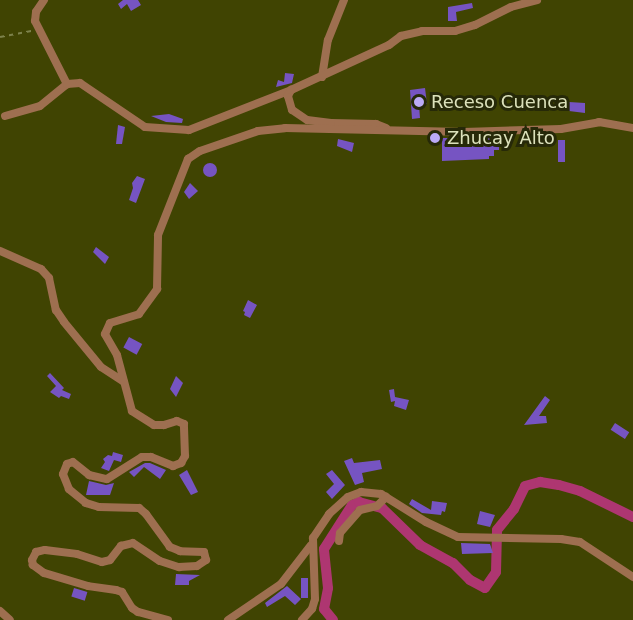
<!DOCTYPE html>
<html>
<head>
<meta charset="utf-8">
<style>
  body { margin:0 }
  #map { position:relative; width:633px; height:620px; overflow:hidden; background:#404402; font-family:"DejaVu Sans",sans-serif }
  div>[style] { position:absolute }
  .river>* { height:10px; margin:-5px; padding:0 5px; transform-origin:5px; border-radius:5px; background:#ae3671 }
  .building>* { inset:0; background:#7654c2; transform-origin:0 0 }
  .round { border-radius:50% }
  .path>* { height:1.5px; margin-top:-0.75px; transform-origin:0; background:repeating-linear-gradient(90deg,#7d824b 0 4.5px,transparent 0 9px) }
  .minor>* { height:8px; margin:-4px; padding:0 4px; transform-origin:4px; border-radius:4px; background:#9e6f50 }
  .dots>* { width:16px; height:16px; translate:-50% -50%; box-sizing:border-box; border:3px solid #262908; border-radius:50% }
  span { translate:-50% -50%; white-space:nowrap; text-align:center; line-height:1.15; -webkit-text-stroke:6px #262908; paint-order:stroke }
  .poi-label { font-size:18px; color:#dce1bb }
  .left { translate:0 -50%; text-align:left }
</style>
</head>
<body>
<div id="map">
  <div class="river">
    <i style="left:333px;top:620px;width:14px;rotate:-129deg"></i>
    <i style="left:324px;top:609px;width:21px;rotate:-79deg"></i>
    <i style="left:328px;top:588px;width:39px;rotate:-96deg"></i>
    <i style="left:324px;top:549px;width:52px;rotate:-57.5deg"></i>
    <i style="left:352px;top:505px;width:8px;rotate:-23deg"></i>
    <i style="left:359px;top:502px;width:24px;rotate:15deg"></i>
    <i style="left:382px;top:508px;width:53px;rotate:44.2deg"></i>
    <i style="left:420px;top:545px;width:38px;rotate:29deg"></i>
    <i style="left:453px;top:563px;width:24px;rotate:45deg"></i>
    <i style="left:470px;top:580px;width:17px;rotate:28deg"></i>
    <i style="left:485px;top:588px;width:19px;rotate:-55deg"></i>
    <i style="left:496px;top:572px;width:42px;rotate:-88.6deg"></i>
    <i style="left:497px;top:530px;width:27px;rotate:-51deg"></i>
    <i style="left:514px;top:509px;width:25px;rotate:-64deg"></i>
    <i style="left:525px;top:486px;width:16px;rotate:-15deg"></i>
    <i style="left:540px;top:482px;width:19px;rotate:9deg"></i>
    <i style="left:559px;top:485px;width:22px;rotate:16deg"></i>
    <i style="left:580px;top:491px;width:59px;rotate:26.1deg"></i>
  </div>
  <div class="building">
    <i style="clip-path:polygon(123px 0,138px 0,141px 5px,131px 11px,127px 4px,121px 9px,118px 4px)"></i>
    <i style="clip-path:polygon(472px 3px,473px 8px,456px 12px,457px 21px,448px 21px,448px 7px)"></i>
    <i style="clip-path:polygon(285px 73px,294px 74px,292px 83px,276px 87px,278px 80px,284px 82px)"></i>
    <i style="clip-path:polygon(425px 88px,427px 104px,419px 105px,420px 118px,412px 119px,410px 90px)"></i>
    <i style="clip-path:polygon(569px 102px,585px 103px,585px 113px,569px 111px)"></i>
    <i style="clip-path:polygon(169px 114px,183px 119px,182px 123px,166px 122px,151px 116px)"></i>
    <i style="clip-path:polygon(118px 125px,125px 127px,122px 144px,116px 144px)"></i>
    <i style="clip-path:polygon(442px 138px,455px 138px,455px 147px,470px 147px,470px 138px,492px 138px,499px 139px,499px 150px,494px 150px,494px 156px,489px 156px,489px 159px,442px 161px)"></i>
    <i style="clip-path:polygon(338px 139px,354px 143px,352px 152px,337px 146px)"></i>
    <i style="left:558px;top:140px;width:7px;height:22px"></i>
    <i class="round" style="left:203px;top:163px;width:14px;height:14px"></i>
    <i style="clip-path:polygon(137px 176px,145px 179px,136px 203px,129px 200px,133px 188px,132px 183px)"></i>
    <i style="clip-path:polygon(190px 183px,198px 191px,189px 199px,184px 192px)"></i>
    <i style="clip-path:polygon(96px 247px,109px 257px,105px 264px,93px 252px)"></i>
    <i style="clip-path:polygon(248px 300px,257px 305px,250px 318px,244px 315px,245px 312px,243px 311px)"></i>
    <i style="left:129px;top:337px;width:15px;height:12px;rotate:28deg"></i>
    <i style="clip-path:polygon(50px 373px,64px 388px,62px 390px,71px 394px,69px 399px,61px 396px,59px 398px,50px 392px,56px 386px,47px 376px)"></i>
    <i style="clip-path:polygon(176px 376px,183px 383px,176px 397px,170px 389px)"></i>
    <i style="clip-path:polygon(394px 389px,395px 397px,409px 400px,406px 410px,394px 406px,395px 401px,391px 402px,389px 390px)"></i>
    <i style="clip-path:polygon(545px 396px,550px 400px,539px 416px,546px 416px,547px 423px,524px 425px)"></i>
    <i style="left:615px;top:423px;width:17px;height:8px;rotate:33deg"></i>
    <i style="clip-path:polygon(113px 452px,123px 455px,121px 462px,114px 460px,109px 471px,101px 468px,105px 462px,103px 459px,108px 455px,112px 456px)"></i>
    <i style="clip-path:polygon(352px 458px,354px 463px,380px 460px,382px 469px,362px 473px,364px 482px,355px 485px,344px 461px)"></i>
    <i style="clip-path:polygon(145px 463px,150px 463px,166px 470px,160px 479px,144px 467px,134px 477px,129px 472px)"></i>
    <i style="clip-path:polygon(187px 470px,198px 492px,191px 495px,179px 475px)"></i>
    <i style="clip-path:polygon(332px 470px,345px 485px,332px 499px,326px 492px,334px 484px,326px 474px)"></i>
    <i style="clip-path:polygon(89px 481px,106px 485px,114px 483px,110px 495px,86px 495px)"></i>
    <i style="clip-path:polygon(412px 499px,431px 510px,432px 501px,447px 503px,445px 512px,442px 511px,441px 515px,422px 513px,409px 504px)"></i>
    <i style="clip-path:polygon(480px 511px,495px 515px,490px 527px,477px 524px)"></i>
    <i style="clip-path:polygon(461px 543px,490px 544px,493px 553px,462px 554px)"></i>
    <i style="clip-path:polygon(176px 574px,200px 575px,189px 581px,189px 585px,175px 585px)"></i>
    <i style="left:301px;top:578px;width:7px;height:20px"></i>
    <i style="clip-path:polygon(287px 586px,301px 599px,295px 605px,285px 596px,267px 607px,265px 603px)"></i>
    <i style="left:74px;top:588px;width:14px;height:9px;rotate:17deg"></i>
  </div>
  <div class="path">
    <i style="left:0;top:37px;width:33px;rotate:-11deg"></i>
  </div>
  <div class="minor">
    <i style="left:44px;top:0;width:14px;rotate:124deg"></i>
    <i style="left:36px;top:12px;width:9px;rotate:96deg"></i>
    <i style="left:35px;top:21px;width:71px;rotate:63.1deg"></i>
    <i style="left:322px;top:77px;width:37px;rotate:-81deg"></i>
    <i style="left:328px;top:40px;width:43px;rotate:-68.2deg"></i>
    <i style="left:5px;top:116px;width:36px;rotate:-16deg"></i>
    <i style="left:40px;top:106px;width:35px;rotate:-39deg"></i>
    <i style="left:67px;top:84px;width:13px;rotate:-4deg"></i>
    <i style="left:80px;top:83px;width:78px;rotate:34.1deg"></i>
    <i style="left:145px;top:127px;width:44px;rotate:3.9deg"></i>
    <i style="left:189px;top:130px;width:110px;rotate:-21.4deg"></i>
    <i style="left:386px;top:128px;width:11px;rotate:-158deg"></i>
    <i style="left:376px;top:124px;width:45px;rotate:-178.7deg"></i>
    <i style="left:331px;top:123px;width:24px;rotate:-173deg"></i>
    <i style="left:307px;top:120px;width:18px;rotate:-146deg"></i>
    <i style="left:292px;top:110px;width:15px;rotate:-106deg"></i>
    <i style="left:288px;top:96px;width:7px;rotate:-63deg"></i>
    <i style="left:291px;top:90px;width:108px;rotate:-24.7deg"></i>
    <i style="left:389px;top:45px;width:15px;rotate:-37deg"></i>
    <i style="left:401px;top:36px;width:22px;rotate:-13deg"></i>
    <i style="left:422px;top:31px;width:33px"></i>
    <i style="left:455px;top:31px;width:21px;rotate:-17deg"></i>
    <i style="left:475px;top:25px;width:40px;rotate:-26.6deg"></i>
    <i style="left:511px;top:7px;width:27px;rotate:-15deg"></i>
    <i style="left:0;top:251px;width:45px;rotate:23.7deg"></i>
    <i style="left:41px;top:269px;width:12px;rotate:48deg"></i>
    <i style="left:49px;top:278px;width:33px;rotate:78deg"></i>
    <i style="left:56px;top:310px;width:14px;rotate:56deg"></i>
    <i style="left:64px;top:322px;width:58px;rotate:50.6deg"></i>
    <i style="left:101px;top:367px;width:27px;rotate:33deg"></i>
    <i style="left:339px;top:541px;width:8px;rotate:-83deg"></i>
    <i style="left:340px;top:533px;width:30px;rotate:-49deg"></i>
    <i style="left:360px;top:510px;width:17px;rotate:-13deg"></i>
    <i style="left:377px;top:506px;width:13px;rotate:-45deg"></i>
    <i style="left:0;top:611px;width:13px;rotate:42deg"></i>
    <i style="left:168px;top:620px;width:31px;rotate:-165deg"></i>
    <i style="left:138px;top:612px;width:7px;rotate:-146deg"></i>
    <i style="left:132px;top:608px;width:19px;rotate:-122deg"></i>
    <i style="left:122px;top:592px;width:6px;rotate:-162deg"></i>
    <i style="left:116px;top:590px;width:28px;rotate:-172deg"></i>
    <i style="left:88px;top:586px;width:46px;rotate:-163.5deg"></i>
    <i style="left:44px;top:573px;width:14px;rotate:-144deg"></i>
    <i style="left:33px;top:565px;width:5px;rotate:-101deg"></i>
    <i style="left:32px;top:560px;width:9px;rotate:-63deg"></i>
    <i style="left:36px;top:552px;width:9px;rotate:-13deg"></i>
    <i style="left:45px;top:550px;width:32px;rotate:7deg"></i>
    <i style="left:77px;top:554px;width:26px;rotate:18deg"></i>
    <i style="left:102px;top:562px;width:8px;rotate:-14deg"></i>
    <i style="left:110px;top:560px;width:18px;rotate:-52deg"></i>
    <i style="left:121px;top:546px;width:12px;rotate:-14deg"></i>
    <i style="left:133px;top:543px;width:32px;rotate:34deg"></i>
    <i style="left:160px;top:561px;width:20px;rotate:18deg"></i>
    <i style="left:179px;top:567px;width:18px;rotate:-3deg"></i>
    <i style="left:197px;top:566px;width:11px;rotate:-34deg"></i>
    <i style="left:206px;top:560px;width:8px;rotate:-104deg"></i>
    <i style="left:204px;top:552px;width:24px;rotate:-178deg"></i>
    <i style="left:180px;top:551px;width:11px;rotate:-158deg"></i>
    <i style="left:170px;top:547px;width:41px;rotate:-126deg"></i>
    <i style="left:146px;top:514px;width:9px;rotate:-139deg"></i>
    <i style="left:139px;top:508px;width:40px;rotate:-178.6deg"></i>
    <i style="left:99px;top:507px;width:14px;rotate:-163deg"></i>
    <i style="left:86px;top:503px;width:22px;rotate:-141deg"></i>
    <i style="left:69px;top:489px;width:16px;rotate:-112deg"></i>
    <i style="left:63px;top:474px;width:11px;rotate:-68deg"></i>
    <i style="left:67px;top:464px;width:6px;rotate:-18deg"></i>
    <i style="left:73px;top:462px;width:21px;rotate:39deg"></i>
    <i style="left:89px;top:475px;width:18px;rotate:13deg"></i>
    <i style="left:107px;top:479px;width:41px;rotate:-32.2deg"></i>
    <i style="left:142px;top:457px;width:9px"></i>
    <i style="left:151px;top:457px;width:24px;rotate:22deg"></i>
    <i style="left:173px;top:466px;width:9px;rotate:-21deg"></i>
    <i style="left:181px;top:463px;width:8px;rotate:-60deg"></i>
    <i style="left:185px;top:456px;width:32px;rotate:-92deg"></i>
    <i style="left:184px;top:424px;width:8px;rotate:-157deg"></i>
    <i style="left:177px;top:421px;width:14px;rotate:163deg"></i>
    <i style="left:164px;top:425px;width:10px;rotate:180deg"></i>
    <i style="left:154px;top:425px;width:26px;rotate:-148deg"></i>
    <i style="left:132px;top:411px;width:58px;rotate:-105deg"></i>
    <i style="left:117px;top:355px;width:24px;rotate:-120deg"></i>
    <i style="left:105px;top:334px;width:12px;rotate:-66deg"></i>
    <i style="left:110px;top:323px;width:30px;rotate:-17deg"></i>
    <i style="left:139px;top:314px;width:31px;rotate:-54deg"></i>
    <i style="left:157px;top:289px;width:54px;rotate:-88.9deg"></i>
    <i style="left:158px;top:235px;width:82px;rotate:-68.5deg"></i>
    <i style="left:188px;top:159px;width:14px;rotate:-34deg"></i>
    <i style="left:200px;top:151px;width:61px;rotate:-19deg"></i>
    <i style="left:258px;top:131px;width:27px;rotate:-6deg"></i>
    <i style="left:285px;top:128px;width:179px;rotate:1.3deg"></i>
    <i style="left:464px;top:132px;width:97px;rotate:-1.8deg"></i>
    <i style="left:561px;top:129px;width:39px;rotate:-10deg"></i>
    <i style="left:599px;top:122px;width:35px;rotate:10deg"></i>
    <i style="left:228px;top:620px;width:64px;rotate:-34.2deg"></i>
    <i style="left:281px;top:584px;width:49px;rotate:-52.4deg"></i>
    <i style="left:302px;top:620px;width:15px;rotate:-48deg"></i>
    <i style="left:312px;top:609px;width:10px;rotate:-73deg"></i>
    <i style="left:315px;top:599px;width:61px;rotate:-91.9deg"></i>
    <i style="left:313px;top:538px;width:29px;rotate:-56deg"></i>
    <i style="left:329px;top:514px;width:25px;rotate:-42deg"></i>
    <i style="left:348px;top:497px;width:14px;rotate:-21deg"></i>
    <i style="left:361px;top:492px;width:20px;rotate:6deg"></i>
    <i style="left:381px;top:494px;width:53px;rotate:31.9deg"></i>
    <i style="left:426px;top:522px;width:35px;rotate:25deg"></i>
    <i style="left:458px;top:537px;width:103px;rotate:1.1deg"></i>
    <i style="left:561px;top:539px;width:19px;rotate:9deg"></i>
    <i style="left:580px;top:542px;width:64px;rotate:33.4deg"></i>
  </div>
  <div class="dots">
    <i style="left:419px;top:102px;background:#bbaaf6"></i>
    <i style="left:435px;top:138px;background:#bbaaf6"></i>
  </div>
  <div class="poi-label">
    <span class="left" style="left:431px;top:102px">Receso Cuenca</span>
    <span class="left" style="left:447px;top:138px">Zhucay Alto</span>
  </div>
</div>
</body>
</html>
